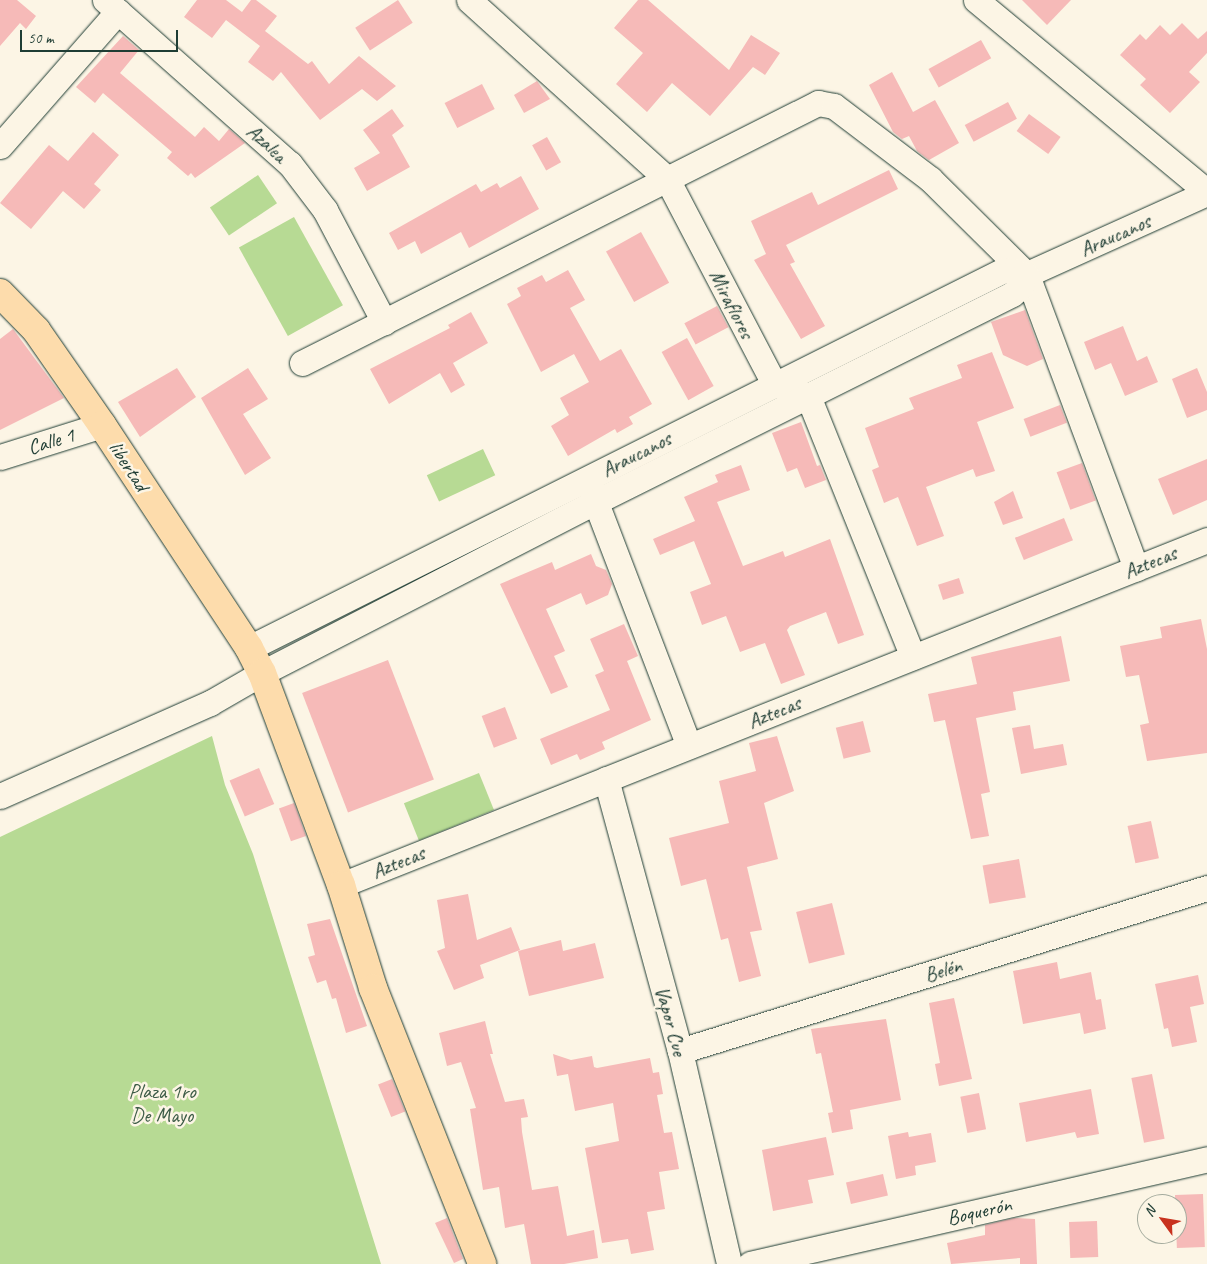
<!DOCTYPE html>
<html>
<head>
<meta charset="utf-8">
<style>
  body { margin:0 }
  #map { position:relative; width:1207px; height:1264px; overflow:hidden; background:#fcf5e5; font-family:Caveat,sans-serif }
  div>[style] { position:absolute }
  .green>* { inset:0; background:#b7da94; transform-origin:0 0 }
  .building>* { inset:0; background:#f6bab8; transform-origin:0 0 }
  .roads { filter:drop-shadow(0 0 1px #1f3d34) drop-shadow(0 0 1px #1f3d34) }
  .minor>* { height:25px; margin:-12.5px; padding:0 12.5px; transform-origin:12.5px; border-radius:12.5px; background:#fcf5e5 }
  .major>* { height:28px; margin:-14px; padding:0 14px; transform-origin:14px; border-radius:14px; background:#fddcac }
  span { translate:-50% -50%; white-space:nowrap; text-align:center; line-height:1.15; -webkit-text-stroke:5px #fcf5e5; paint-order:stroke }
  .street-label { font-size:21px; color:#1f3d34 }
  .park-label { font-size:21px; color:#3d5c47 }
  .north { position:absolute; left:1137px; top:1194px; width:50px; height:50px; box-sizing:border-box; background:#fcf5e5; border:1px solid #a4ab9e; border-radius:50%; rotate:302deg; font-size:14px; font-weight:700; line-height:20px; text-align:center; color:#1f3d34 }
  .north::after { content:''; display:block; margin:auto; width:18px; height:22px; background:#c8321e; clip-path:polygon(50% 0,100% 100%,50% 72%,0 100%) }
  .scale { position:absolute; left:20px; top:30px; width:158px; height:22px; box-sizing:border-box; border:2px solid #1f3d34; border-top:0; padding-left:6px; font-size:15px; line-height:18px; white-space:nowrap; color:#1f3d34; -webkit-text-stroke:4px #fcf5e5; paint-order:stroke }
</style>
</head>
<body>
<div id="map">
  <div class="green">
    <i style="left:258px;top:175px;width:34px;height:58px;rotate:56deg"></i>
    <i style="left:294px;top:217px;width:101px;height:63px;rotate:61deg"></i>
    <i style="left:483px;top:449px;width:29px;height:62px;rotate:65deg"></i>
    <i style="clip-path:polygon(212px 736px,225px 785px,253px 854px,381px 1264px,0 1264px,0 837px)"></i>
    <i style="left:479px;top:773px;width:40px;height:81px;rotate:68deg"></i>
  </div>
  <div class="building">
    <i style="clip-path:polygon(0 0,17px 0,36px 16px,26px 29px,20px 23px,0 46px)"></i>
    <i style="clip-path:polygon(197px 0,226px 0,242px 12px,251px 0,256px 0,277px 16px,265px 31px,308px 64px,312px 61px,329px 84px,359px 56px,396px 86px,377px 101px,362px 89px,320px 120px,281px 72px,273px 81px,248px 62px,260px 46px,226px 20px,212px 38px,184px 17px)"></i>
    <i style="left:398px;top:0;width:27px;height:51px;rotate:57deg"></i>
    <i style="clip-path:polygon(638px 0,648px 0,729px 70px,751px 35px,780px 53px,765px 75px,753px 67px,710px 116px,672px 83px,647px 112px,616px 84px,643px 53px,614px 28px)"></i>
    <i style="clip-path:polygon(1022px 0,1071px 0,1047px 25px)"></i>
    <i style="clip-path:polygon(1182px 23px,1198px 39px,1207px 31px,1207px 53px,1189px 72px,1200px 82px,1170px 113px,1140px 85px,1146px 79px,1120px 55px,1140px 34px,1146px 40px,1160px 25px,1170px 35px)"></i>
    <i style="clip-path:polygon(123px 36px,139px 50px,120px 73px,195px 137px,204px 127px,219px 141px,229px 129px,245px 143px,195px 178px,191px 173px,188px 176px,167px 158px,172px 152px,103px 93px,95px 103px,76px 87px)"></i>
    <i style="left:981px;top:40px;width:21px;height:60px;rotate:61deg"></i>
    <i style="clip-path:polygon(892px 72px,913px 112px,935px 100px,959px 143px,929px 160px,917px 151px,909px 136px,902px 139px,893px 132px,869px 85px)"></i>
    <i style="clip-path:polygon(537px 81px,550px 99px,524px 113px,514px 95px)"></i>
    <i style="left:482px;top:84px;width:28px;height:42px;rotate:63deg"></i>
    <i style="left:1008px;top:102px;width:19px;height:49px;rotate:62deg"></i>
    <i style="clip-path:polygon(392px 109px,404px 126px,392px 135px,410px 167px,367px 191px,354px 168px,380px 153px,363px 130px)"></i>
    <i style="left:1029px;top:114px;width:39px;height:21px;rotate:36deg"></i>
    <i style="clip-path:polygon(93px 132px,119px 155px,94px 184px,101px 190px,84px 209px,63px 191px,31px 229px,0 203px,49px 145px,68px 161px)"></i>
    <i style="left:547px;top:137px;width:29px;height:17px;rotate:61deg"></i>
    <i style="clip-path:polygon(889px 170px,898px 189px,786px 245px,795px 262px,790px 264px,825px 326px,801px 339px,754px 260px,766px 254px,751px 221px,812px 192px,818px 205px)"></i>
    <i style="clip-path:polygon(521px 176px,539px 209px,469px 248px,461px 232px,421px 254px,415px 241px,398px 250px,389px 233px,476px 184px,481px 192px,497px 183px,500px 188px)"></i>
    <i style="left:641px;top:232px;width:58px;height:40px;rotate:61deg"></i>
    <i style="clip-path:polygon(568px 270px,585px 300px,570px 308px,600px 361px,621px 349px,652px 404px,629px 417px,633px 424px,617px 433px,615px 429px,568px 456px,551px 426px,569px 415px,560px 398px,589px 382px,574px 354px,541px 372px,507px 304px,521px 296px,517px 288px,542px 275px,546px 282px)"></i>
    <i style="left:717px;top:306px;width:24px;height:37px;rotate:62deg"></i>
    <i style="clip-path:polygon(1025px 310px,1043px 359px,1027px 366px,1003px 355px,991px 322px)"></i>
    <i style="clip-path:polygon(471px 312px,488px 343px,453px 363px,465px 385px,451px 393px,440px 373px,389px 404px,370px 369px,450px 328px,448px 325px)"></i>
    <i style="clip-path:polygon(1123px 326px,1137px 361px,1147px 356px,1158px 382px,1125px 396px,1111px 363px,1095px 370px,1084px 342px)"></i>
    <i style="clip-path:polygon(13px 329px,64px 398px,0 430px,0 339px)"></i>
    <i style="left:687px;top:338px;width:55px;height:29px;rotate:61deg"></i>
    <i style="clip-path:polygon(992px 352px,1014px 408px,977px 422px,995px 471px,976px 477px,973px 469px,926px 487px,944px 536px,917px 546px,898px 497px,884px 503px,872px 470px,879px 467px,865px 428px,914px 409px,909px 398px,962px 378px,957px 365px)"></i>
    <i style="clip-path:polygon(177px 368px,196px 397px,140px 437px,118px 402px)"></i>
    <i style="clip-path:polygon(248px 368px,268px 399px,243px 414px,271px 458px,245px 475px,201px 398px)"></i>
    <i style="clip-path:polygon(1197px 368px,1207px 392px,1207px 410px,1187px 418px,1172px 379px)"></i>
    <i style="left:1060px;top:405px;width:19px;height:39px;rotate:69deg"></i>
    <i style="clip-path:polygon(801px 422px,817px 466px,820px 465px,826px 480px,805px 488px,797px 468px,787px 472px,772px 433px)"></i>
    <i style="clip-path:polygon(1207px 459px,1207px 500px,1173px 515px,1158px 479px)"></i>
    <i style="left:1082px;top:463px;width:40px;height:27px;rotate:70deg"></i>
    <i style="clip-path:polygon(741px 465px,750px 490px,717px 502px,743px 566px,783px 551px,785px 557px,830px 539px,864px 635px,838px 644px,826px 612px,790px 626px,787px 630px,805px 675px,781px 684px,765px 643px,740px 652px,726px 616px,702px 625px,690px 592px,711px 584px,694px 541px,660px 555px,653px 539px,695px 521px,684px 497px,718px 482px,715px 475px)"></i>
    <i style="clip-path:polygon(1013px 491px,1023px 518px,1003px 525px,994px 502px)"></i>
    <i style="left:1064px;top:518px;width:24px;height:53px;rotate:68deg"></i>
    <i style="clip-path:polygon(591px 554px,596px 566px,606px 570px,612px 584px,608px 595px,586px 605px,581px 593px,546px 609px,565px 651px,554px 656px,568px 687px,551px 694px,500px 584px,552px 562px,555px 570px)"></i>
    <i style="left:959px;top:578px;width:16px;height:22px;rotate:72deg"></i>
    <i style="clip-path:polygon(1201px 619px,1207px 649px,1207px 753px,1147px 761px,1140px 725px,1149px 723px,1139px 675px,1126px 677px,1120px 646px,1162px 638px,1160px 627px)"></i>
    <i style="clip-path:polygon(624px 624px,638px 656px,627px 661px,651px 720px,602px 742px,605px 749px,580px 760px,577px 754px,551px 765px,540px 739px,610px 710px,595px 675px,604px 671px,590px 639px)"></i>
    <i style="clip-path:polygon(1061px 636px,1070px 681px,1013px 692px,1016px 710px,976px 718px,990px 792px,981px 794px,989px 836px,971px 839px,945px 720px,934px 722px,928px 694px,977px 684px,971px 657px)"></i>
    <i style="left:388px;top:660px;width:128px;height:92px;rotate:69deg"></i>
    <i style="left:505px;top:707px;width:34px;height:25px;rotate:69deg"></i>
    <i style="left:863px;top:721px;width:32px;height:28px;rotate:76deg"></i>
    <i style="clip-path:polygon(1030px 725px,1034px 749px,1063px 744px,1067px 765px,1021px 774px,1012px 728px)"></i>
    <i style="clip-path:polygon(777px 736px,794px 791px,764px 803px,778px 859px,747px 867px,762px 930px,750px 932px,761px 976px,739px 982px,728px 938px,721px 940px,706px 879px,681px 886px,669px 838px,729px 823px,719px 781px,756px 771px,749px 743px)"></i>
    <i style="left:259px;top:768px;width:39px;height:32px;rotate:67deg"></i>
    <i style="left:294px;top:803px;width:35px;height:16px;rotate:70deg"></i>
    <i style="left:1151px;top:821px;width:38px;height:24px;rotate:78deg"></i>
    <i style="left:1019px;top:859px;width:39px;height:37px;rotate:80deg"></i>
    <i style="clip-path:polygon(468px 894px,477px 940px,511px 927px,520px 950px,480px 965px,484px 978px,454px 990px,437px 951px,445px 948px,437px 900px)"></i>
    <i style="left:832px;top:903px;width:53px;height:37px;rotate:76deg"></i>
    <i style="clip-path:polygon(330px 919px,367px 1026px,346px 1033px,336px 998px,332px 999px,326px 980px,317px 983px,308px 957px,315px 955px,307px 924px)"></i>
    <i style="clip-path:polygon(561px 940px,563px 951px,595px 943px,604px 978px,529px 996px,518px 951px)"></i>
    <i style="clip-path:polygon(1057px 962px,1060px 979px,1091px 972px,1096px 1000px,1101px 999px,1106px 1029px,1084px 1034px,1080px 1013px,1023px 1024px,1013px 971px)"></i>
    <i style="clip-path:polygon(1198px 975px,1204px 1004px,1190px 1007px,1197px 1042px,1172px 1047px,1168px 1028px,1164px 1029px,1155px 984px)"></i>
    <i style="clip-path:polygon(954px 998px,972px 1079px,939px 1086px,935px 1064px,940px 1063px,929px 1003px)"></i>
    <i style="clip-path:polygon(886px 1019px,901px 1100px,850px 1110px,853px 1129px,832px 1133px,828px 1113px,833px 1112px,821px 1053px,816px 1054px,811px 1029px)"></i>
    <i style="clip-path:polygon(485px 1021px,493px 1054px,490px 1054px,505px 1102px,524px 1099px,528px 1117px,521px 1118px,522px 1132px,532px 1190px,558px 1186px,567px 1236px,594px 1230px,598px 1258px,564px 1264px,531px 1264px,524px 1224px,505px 1228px,499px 1187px,483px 1190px,470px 1109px,476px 1108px,461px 1062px,447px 1066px,439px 1033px)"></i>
    <i style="clip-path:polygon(553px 1054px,571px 1060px,592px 1056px,594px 1067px,597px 1068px,650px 1058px,653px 1073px,659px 1072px,663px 1094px,657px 1095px,664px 1133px,672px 1132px,679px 1169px,659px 1172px,665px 1209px,647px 1212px,654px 1250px,631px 1254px,628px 1239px,602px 1243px,585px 1148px,619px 1141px,613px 1103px,575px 1111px,568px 1074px,557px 1076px)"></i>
    <i style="left:1152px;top:1074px;width:66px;height:21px;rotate:79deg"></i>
    <i style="left:392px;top:1079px;width:35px;height:15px;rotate:68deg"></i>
    <i style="clip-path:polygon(1091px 1089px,1099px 1134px,1077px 1138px,1075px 1132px,1026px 1142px,1019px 1103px)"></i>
    <i style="left:979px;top:1093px;width:37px;height:19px;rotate:79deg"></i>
    <i style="clip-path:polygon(908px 1132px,909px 1137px,931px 1133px,936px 1162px,915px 1166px,916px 1175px,896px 1179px,888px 1136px)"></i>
    <i style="clip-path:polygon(826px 1137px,834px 1175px,808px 1180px,813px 1203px,773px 1211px,762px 1150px)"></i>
    <i style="left:883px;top:1174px;width:22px;height:38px;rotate:77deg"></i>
    <i style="left:1203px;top:1194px;width:53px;height:28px;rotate:88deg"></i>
    <i style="clip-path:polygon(447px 1218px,463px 1259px,454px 1263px,435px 1223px)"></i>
    <i style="clip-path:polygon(1014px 1218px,1035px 1219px,1037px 1264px,1020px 1264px,1020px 1258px,951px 1264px,947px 1243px,985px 1235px,985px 1225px)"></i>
    <i style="left:1097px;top:1221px;width:36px;height:28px;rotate:88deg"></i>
  </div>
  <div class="roads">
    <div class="minor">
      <i style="left:105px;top:0;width:247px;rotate:41.6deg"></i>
      <i style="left:290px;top:164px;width:58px;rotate:52.7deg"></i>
      <i style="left:325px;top:210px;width:127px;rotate:62.2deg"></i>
      <i style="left:469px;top:0;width:267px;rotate:42.1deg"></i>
      <i style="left:667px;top:179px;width:231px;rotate:62.4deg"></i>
      <i style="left:774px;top:384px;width:36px;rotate:19deg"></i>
      <i style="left:808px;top:396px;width:281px;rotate:68.1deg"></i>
      <i style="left:976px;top:0;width:300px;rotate:39.7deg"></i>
      <i style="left:0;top:146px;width:179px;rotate:-48.8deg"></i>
      <i style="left:1023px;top:276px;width:202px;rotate:-24.3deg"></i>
      <i style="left:302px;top:363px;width:578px;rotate:-26.74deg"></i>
      <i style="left:818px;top:103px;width:16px;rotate:11deg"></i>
      <i style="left:834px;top:106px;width:121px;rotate:37.2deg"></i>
      <i style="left:930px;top:179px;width:136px;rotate:44.7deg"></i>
      <i style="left:1027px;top:275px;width:313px;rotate:69.6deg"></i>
      <i style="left:0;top:457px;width:107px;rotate:-17.4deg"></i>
      <i style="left:590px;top:487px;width:277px;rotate:69.1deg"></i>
      <i style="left:249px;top:648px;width:844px;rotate:-26.6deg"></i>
      <i style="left:1004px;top:270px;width:10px;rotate:6deg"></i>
      <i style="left:1014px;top:271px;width:10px;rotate:29deg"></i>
      <i style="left:606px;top:779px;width:282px;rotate:74.8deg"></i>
      <i style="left:680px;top:1051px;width:219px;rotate:77deg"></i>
      <i style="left:0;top:796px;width:230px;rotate:-23.9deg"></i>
      <i style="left:210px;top:703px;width:60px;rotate:-30deg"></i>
      <i style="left:262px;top:673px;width:377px;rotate:-27.2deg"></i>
      <i style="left:597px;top:501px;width:464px;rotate:-26.5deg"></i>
      <i style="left:1012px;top:294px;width:11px;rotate:-38deg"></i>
      <i style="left:1021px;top:287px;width:11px;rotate:-80deg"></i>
      <i style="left:341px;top:885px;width:932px;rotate:-21.72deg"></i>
      <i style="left:680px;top:1051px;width:552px;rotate:-17.19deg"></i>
      <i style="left:750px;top:1264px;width:469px;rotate:-12.9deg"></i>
    </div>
    <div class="major">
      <i style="left:0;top:293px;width:52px;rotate:45.8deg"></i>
      <i style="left:36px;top:330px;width:116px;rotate:55.2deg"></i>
      <i style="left:102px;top:425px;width:267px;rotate:56.6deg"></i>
      <i style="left:249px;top:648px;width:28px;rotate:63deg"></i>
      <i style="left:262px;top:673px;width:226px;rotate:69.6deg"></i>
      <i style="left:341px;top:885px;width:108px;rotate:72.7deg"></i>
      <i style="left:373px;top:988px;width:297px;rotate:68.4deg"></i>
    </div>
  </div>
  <div class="street-label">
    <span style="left:267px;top:143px;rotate:42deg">Azalea</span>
    <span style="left:1115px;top:235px;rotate:-24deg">Araucanos</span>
    <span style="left:732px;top:304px;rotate:63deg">Miraflores</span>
    <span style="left:51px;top:441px;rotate:-17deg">Calle 1</span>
    <span style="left:636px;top:454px;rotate:-27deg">Araucanos</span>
    <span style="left:129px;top:466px;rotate:57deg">libertad</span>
    <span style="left:1150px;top:562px;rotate:-22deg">Aztecas</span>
    <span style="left:774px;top:712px;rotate:-22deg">Aztecas</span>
    <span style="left:398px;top:862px;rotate:-22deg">Aztecas</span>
    <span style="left:943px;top:970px;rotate:-17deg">Belén</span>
    <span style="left:671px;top:1021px;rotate:75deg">Vapor Cue</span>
    <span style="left:979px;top:1211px;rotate:-13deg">Boquerón</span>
  </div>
  <div class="park-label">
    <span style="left:162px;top:1103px">Plaza 1ro<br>De Mayo</span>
  </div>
  <div class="north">N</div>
  <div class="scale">50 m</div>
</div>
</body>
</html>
